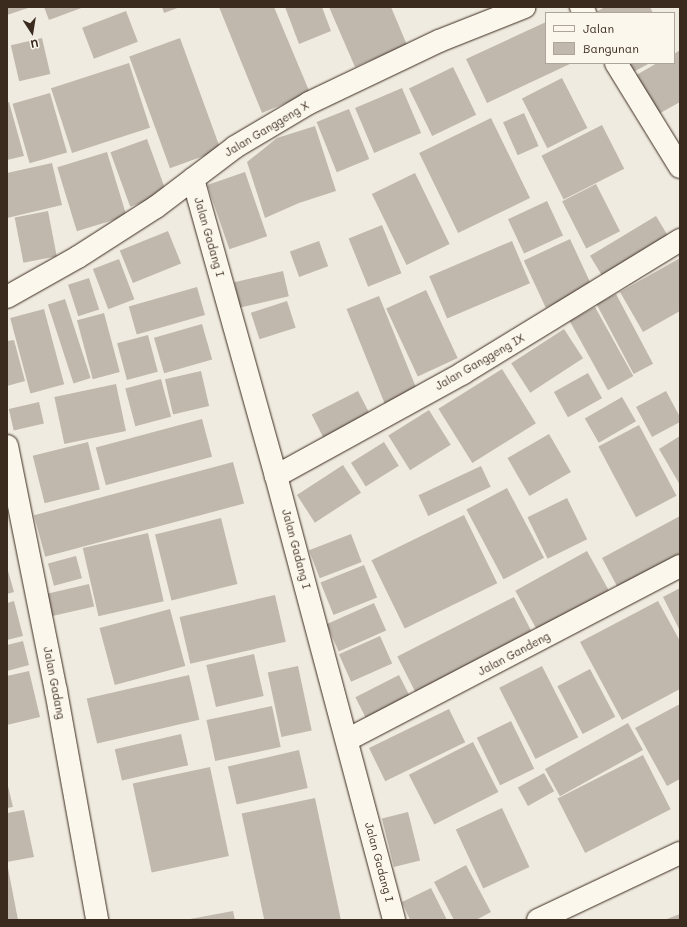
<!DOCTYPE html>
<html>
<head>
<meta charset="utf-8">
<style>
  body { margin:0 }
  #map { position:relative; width:687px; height:927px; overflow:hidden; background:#f0ebe0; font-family:Mali,sans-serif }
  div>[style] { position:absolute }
  .building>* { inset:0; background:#c0b8ad; transform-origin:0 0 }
  .roads { filter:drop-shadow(0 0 1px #3b2a1e) drop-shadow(0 0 1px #3b2a1e) }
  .minor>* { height:22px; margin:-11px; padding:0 11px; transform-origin:11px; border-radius:11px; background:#fbf7ec }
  span { translate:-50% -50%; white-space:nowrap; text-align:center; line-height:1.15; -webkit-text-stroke:4px #fbf7ec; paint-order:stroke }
  .street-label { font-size:11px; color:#3b2a1e }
  .frame { position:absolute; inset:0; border:8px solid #3b2a1e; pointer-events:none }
  .legend { position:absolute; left:545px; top:12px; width:130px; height:52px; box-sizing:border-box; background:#fbf7ec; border:1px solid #aea59a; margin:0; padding:5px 7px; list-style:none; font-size:12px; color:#3b2a1e }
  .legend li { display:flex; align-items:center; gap:8px; height:20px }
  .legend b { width:20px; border:1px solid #aea59a }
  .north { position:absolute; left:12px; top:12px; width:40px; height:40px; -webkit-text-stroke:3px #fbf7ec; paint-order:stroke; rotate:168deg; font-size:11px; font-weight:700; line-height:16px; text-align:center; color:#3b2a1e }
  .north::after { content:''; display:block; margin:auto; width:14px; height:18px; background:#3b2a1e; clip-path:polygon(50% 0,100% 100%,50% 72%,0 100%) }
</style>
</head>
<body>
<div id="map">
  <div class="building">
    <i style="clip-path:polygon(7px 7px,31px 7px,7px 15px)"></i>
    <i style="clip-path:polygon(44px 7px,84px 7px,49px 20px)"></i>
    <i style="clip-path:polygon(162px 7px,180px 7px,164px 13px)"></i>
    <i style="clip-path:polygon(219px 7px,274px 7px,310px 93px,262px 113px)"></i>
    <i style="clip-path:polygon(285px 7px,322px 7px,331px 31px,299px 44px)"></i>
    <i style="clip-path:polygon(329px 7px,391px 7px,407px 45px,355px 67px)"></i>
    <i style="clip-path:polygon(605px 7px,650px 7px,653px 13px,594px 13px)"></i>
    <i style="left:126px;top:11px;width:33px;height:47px;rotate:69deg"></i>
    <i style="clip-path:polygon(546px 22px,546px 63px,572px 63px,487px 103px,466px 59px)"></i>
    <i style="left:42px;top:38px;width:37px;height:32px;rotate:77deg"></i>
    <i style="left:180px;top:38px;width:119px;height:54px;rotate:70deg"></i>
    <i style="clip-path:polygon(680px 50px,680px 102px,655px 116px,633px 77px,657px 63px,674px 63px,674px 54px)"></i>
    <i style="left:129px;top:63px;width:68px;height:82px;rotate:72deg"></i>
    <i style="clip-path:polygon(619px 63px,650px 63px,626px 76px)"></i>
    <i style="left:453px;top:67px;width:53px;height:49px;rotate:64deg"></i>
    <i style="left:562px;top:78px;width:56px;height:45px;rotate:63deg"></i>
    <i style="left:402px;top:88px;width:49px;height:51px;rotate:67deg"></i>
    <i style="left:50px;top:93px;width:62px;height:39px;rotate:74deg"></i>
    <i style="clip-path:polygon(9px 102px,24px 156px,7px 160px,7px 103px)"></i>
    <i style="left:349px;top:109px;width:54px;height:35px;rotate:68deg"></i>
    <i style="left:524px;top:113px;width:36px;height:23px;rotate:66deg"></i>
    <i style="left:491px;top:118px;width:89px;height:80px;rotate:64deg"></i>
    <i style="left:602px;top:125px;width:49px;height:68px;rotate:63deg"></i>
    <i style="clip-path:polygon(315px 126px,336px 191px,299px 203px,265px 218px,247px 162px,277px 138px)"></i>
    <i style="left:147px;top:139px;width:58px;height:39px;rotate:70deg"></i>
    <i style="left:107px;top:152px;width:67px;height:52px;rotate:73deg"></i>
    <i style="clip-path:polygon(52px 163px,62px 205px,7px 218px,7px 173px)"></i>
    <i style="left:245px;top:172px;width:68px;height:40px;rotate:71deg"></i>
    <i style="left:415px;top:173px;width:79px;height:48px;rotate:64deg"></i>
    <i style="left:596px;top:184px;width:53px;height:38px;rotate:63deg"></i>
    <i style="left:547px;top:201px;width:38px;height:43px;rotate:65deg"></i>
    <i style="left:48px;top:211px;width:46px;height:34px;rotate:79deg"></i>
    <i style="left:656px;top:216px;width:23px;height:77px;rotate:59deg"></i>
    <i style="left:382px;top:225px;width:52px;height:36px;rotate:68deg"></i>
    <i style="left:168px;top:231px;width:35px;height:52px;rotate:68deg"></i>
    <i style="left:570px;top:239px;width:52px;height:51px;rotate:65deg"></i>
    <i style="left:319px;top:241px;width:27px;height:31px;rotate:70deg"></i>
    <i style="left:512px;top:241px;width:46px;height:90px;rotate:67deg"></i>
    <i style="clip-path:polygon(680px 258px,680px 311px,643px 332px,620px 292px)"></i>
    <i style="left:119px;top:259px;width:43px;height:28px;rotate:69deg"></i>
    <i style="left:283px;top:271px;width:26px;height:50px;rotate:77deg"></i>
    <i style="left:89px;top:278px;width:33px;height:22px;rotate:72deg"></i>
    <i style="left:197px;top:287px;width:29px;height:71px;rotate:74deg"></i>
    <i style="left:426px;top:290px;width:75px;height:44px;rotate:65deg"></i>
    <i style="left:616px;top:294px;width:79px;height:22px;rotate:62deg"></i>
    <i style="left:379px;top:296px;width:105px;height:35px;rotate:68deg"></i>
    <i style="left:65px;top:299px;width:83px;height:18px;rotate:72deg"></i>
    <i style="left:287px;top:301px;width:28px;height:38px;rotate:72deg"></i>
    <i style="left:595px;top:307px;width:79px;height:29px;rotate:61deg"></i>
    <i style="left:44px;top:309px;width:78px;height:35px;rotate:75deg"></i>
    <i style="left:104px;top:313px;width:61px;height:28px;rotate:75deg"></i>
    <i style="left:202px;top:324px;width:37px;height:50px;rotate:74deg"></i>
    <i style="left:564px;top:329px;width:35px;height:63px;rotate:57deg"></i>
    <i style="left:148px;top:335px;width:38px;height:32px;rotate:75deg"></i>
    <i style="clip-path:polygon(14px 340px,25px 381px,7px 386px,7px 341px)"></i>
    <i style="left:502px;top:369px;width:64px;height:75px;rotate:58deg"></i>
    <i style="left:201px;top:371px;width:36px;height:37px;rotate:77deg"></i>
    <i style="left:588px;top:373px;width:29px;height:39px;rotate:61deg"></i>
    <i style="left:161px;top:379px;width:39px;height:37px;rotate:75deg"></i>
    <i style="left:116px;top:384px;width:48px;height:63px;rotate:78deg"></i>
    <i style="left:358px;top:391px;width:27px;height:52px;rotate:63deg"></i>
    <i style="clip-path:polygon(666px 391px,680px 417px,680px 422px,652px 437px,636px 407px)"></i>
    <i style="left:622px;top:397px;width:28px;height:43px;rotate:60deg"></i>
    <i style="left:39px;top:402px;width:22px;height:31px;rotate:77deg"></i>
    <i style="left:429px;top:410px;width:41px;height:48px;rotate:58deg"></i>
    <i style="left:202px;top:419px;width:39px;height:110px;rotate:75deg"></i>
    <i style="left:639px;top:425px;width:80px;height:46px;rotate:62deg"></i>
    <i style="left:549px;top:434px;width:44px;height:48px;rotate:60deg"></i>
    <i style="clip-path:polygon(680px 436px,680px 485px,659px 449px)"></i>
    <i style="left:88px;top:442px;width:49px;height:57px;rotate:76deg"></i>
    <i style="left:384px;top:442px;width:28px;height:39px;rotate:58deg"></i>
    <i style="left:233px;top:462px;width:43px;height:206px;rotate:75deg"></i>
    <i style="left:343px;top:465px;width:33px;height:55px;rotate:57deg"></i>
    <i style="left:481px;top:466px;width:23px;height:69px;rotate:65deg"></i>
    <i style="left:507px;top:488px;width:79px;height:46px;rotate:62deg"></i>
    <i style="left:567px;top:498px;width:46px;height:44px;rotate:64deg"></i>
    <i style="left:464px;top:515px;width:76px;height:103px;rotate:64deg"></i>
    <i style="clip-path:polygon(680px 516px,680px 555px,618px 588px,602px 558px)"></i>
    <i style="left:221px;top:518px;width:68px;height:68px;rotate:76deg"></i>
    <i style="left:148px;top:533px;width:70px;height:67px;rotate:77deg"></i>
    <i style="left:351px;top:534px;width:30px;height:45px;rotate:69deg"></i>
    <i style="left:587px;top:551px;width:50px;height:82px;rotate:61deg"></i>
    <i style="left:76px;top:556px;width:23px;height:29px;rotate:75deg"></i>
    <i style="left:364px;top:565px;width:35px;height:47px;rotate:68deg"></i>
    <i style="clip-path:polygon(7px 567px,14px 592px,7px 594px)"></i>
    <i style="left:89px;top:584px;width:23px;height:44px;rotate:77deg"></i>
    <i style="clip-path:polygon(680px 588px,680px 631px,663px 597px)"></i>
    <i style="left:275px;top:595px;width:48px;height:98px;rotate:77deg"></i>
    <i style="left:514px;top:597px;width:42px;height:131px;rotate:63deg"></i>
    <i style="clip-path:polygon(14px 601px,23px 636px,7px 640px,7px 603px)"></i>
    <i style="clip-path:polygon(658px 601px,680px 641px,680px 689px,622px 720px,580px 642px)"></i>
    <i style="left:374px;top:603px;width:30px;height:52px;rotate:66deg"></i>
    <i style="left:170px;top:609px;width:59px;height:73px;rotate:75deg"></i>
    <i style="left:380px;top:636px;width:30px;height:45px;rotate:66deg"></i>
    <i style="clip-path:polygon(23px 641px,29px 665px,7px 671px,7px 645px)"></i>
    <i style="left:254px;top:654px;width:43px;height:49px;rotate:77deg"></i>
    <i style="left:298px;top:666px;width:66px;height:31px;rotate:78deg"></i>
    <i style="left:542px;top:666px;width:80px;height:48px;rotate:63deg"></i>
    <i style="left:590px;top:669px;width:54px;height:37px;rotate:62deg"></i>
    <i style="clip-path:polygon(29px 671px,40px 717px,7px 725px,7px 676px)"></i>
    <i style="left:189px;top:675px;width:46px;height:105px;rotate:77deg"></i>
    <i style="left:399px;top:675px;width:28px;height:49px;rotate:63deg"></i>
    <i style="clip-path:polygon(680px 704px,680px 779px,667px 786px,635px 728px)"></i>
    <i style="left:272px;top:706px;width:42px;height:67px;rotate:78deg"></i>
    <i style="left:449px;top:709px;width:37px;height:89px;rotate:64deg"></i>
    <i style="left:511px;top:721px;width:53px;height:38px;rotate:64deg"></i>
    <i style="left:628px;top:723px;width:31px;height:95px;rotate:61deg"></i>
    <i style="left:181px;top:734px;width:32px;height:68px;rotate:77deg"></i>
    <i style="left:473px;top:742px;width:56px;height:72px;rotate:63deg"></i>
    <i style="left:299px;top:750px;width:39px;height:73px;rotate:77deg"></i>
    <i style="left:643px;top:755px;width:61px;height:96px;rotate:63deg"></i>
    <i style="left:210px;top:767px;width:91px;height:79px;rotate:78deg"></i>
    <i style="left:544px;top:773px;width:21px;height:30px;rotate:61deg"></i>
    <i style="clip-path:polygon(7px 782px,13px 807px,7px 808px)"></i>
    <i style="left:315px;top:798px;width:125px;height:75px;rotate:78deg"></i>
    <i style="left:502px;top:808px;width:65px;height:51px;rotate:65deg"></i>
    <i style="clip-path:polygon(24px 810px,34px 857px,7px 862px,7px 813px)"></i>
    <i style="left:408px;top:812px;width:50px;height:27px;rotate:76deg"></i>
    <i style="clip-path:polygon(466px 865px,491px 912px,476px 920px,454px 920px,434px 882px)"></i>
    <i style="clip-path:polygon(7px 868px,8px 868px,18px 920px,7px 920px)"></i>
    <i style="clip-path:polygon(431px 888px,447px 920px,410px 920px,402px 902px)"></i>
    <i style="clip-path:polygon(233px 911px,235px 920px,191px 920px,190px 919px)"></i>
    <i style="clip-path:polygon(680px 914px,680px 920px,664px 920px)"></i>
  </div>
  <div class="roads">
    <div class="minor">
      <i style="left:581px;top:7px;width:7px;rotate:56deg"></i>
      <i style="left:616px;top:63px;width:122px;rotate:58.4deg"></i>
      <i style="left:193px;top:179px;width:308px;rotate:74.4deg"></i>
      <i style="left:276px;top:476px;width:459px;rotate:75.1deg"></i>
      <i style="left:7px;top:297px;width:81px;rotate:-29.4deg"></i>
      <i style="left:78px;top:257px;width:93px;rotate:-32.7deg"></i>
      <i style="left:156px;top:207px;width:99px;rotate:-37.2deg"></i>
      <i style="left:235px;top:147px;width:86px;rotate:-30.7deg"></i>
      <i style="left:309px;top:103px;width:144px;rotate:-25.5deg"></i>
      <i style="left:439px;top:41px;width:92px;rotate:-21.6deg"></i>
      <i style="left:7px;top:446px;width:250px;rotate:78.7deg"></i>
      <i style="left:56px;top:691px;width:233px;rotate:79.8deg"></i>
      <i style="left:276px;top:476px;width:213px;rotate:-28.8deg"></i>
      <i style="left:463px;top:373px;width:255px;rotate:-31.5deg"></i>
      <i style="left:347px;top:740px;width:376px;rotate:-27.6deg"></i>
      <i style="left:538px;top:920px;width:157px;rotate:-25.3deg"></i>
    </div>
  </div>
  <div class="street-label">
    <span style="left:267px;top:129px;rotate:-31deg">Jalan Ganggeng X</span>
    <span style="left:209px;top:237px;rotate:74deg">Jalan Gadang I</span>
    <span style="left:480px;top:362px;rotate:-30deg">Jalan Ganggeng IX</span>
    <span style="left:296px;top:549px;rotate:75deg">Jalan Gadang I</span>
    <span style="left:514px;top:654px;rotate:-28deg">Jalan Gandeng</span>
    <span style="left:54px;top:683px;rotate:79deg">Jalan Gadang</span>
    <span style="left:379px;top:862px;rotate:75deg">Jalan Gadang I</span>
  </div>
  <div class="frame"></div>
  <ul class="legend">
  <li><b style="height:5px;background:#fbf7ec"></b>Jalan</li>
  <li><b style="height:11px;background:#c0b8ad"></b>Bangunan</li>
  </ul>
  <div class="north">U</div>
</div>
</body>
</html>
